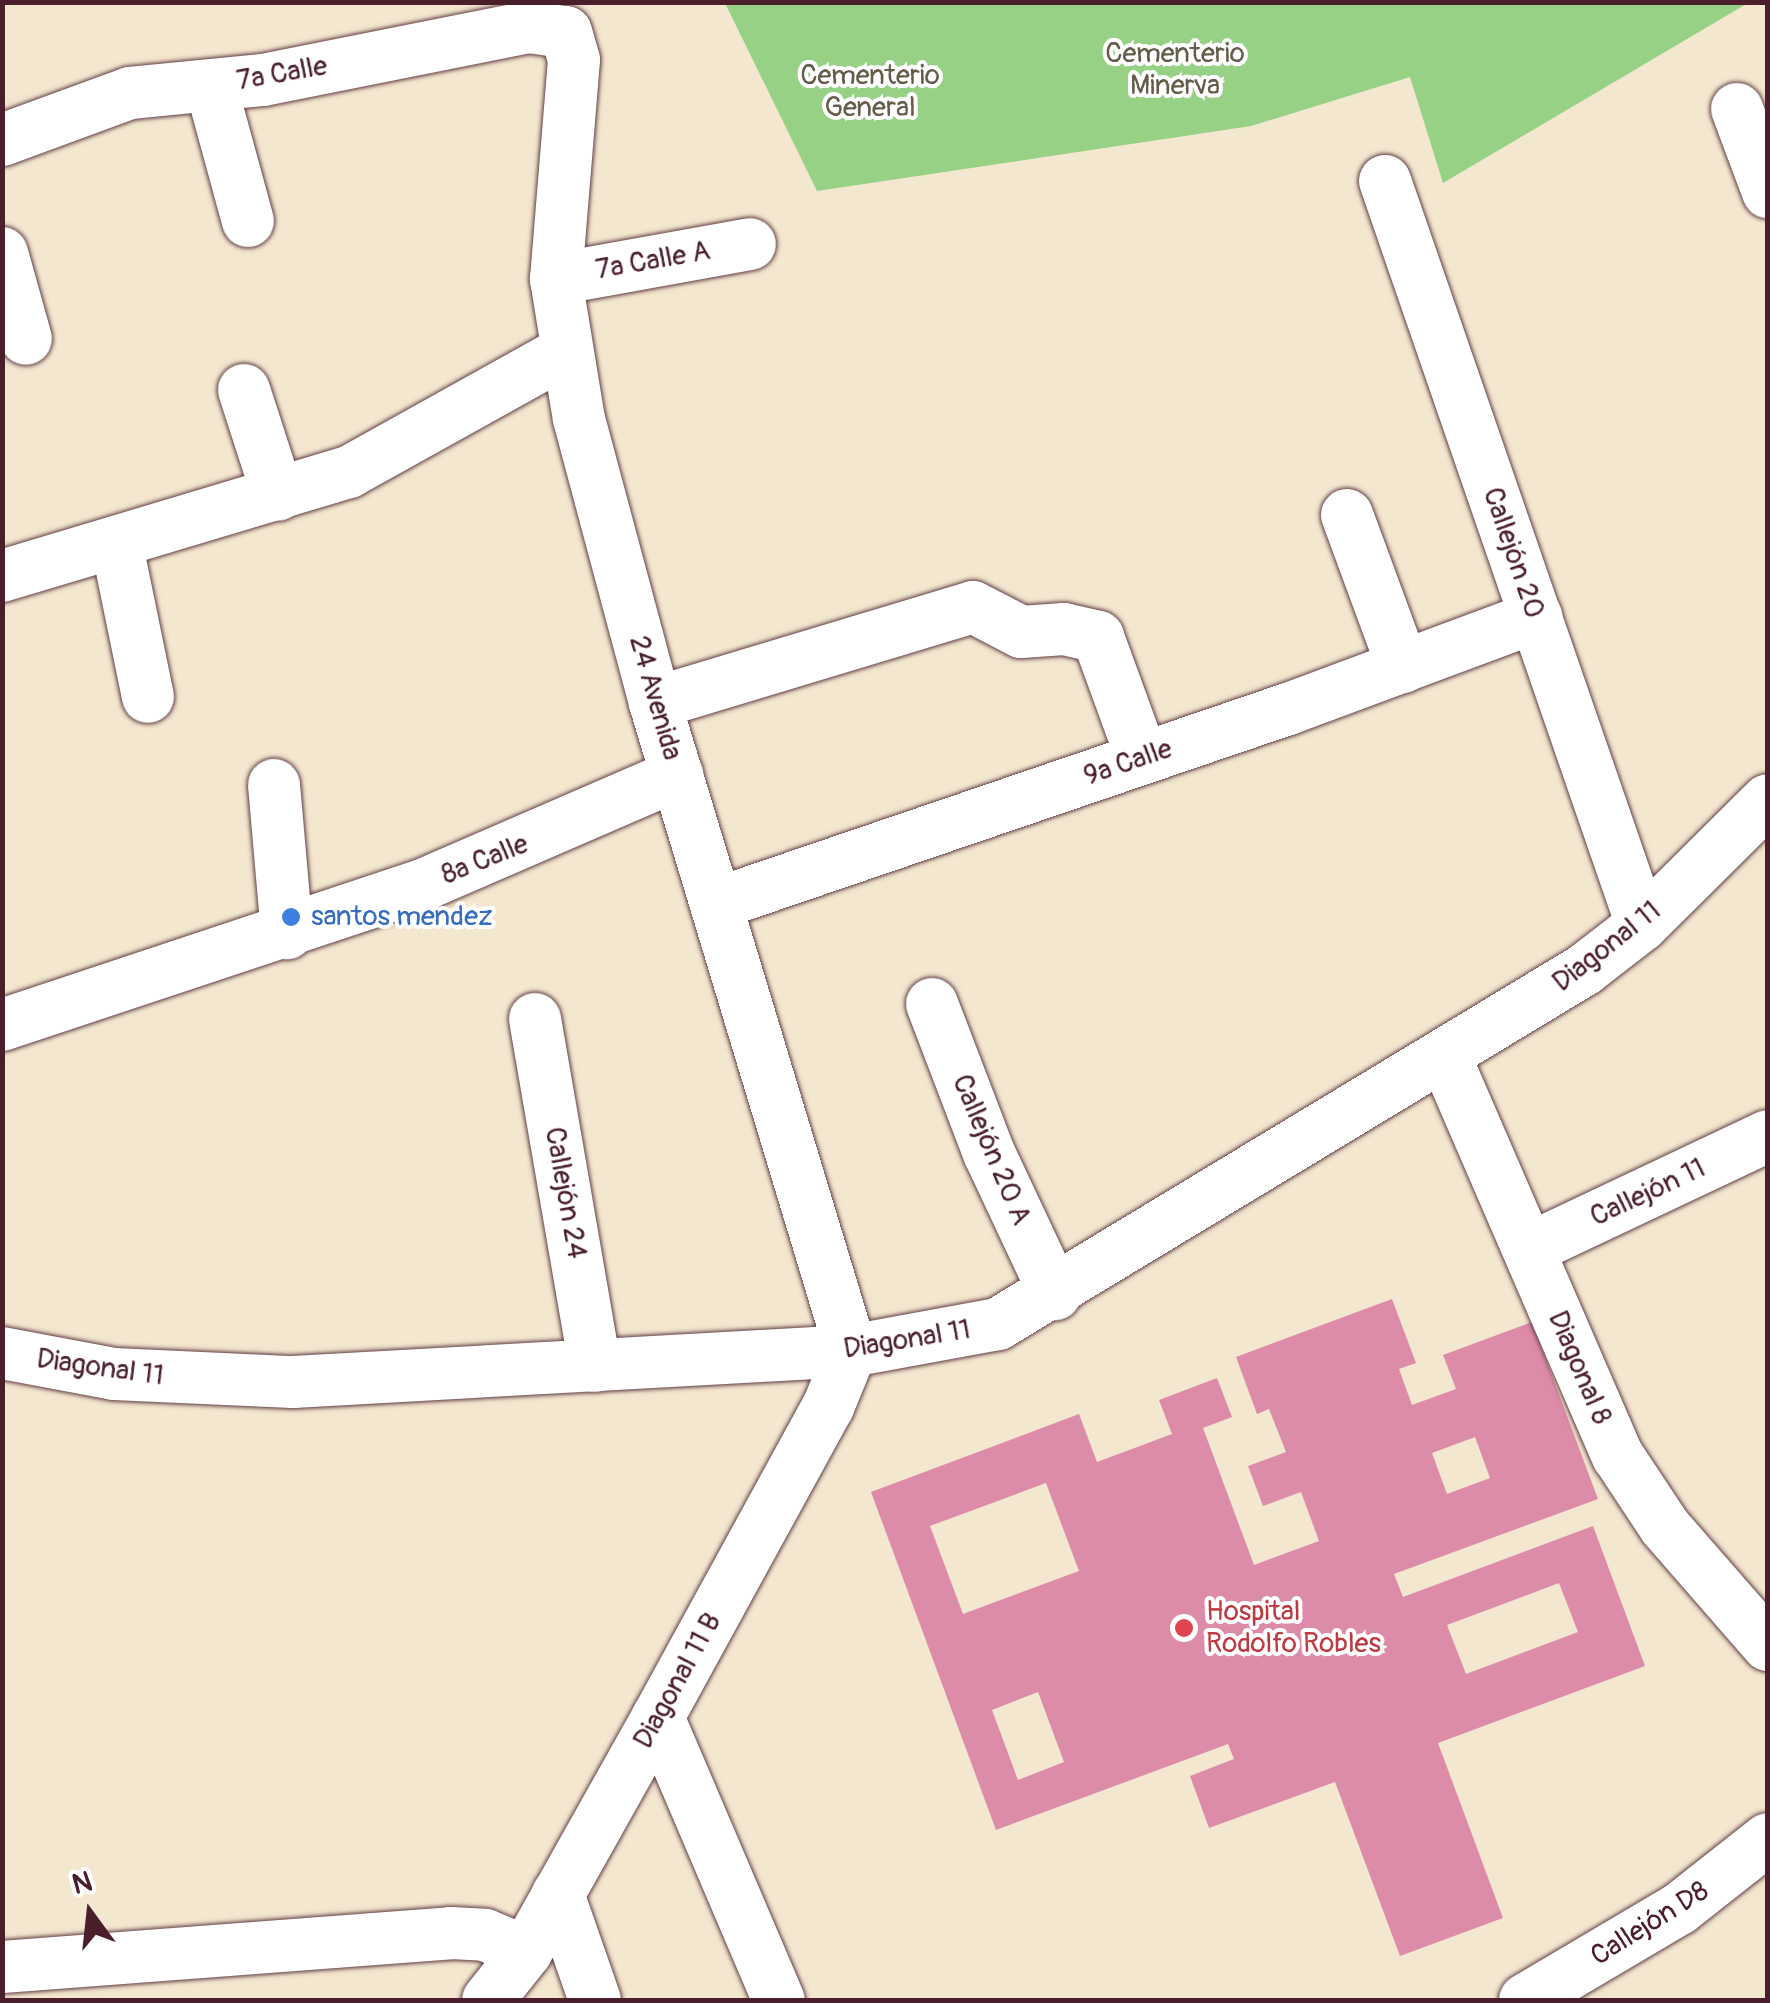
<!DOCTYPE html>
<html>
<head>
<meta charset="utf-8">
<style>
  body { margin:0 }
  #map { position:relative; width:1770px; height:2003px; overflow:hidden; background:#f3e7cf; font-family:Pangolin,sans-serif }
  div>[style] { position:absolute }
  .green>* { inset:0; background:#97d185 }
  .building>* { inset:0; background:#dc8ba8 }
  .roads { filter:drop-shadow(0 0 2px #633d44) drop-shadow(0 0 2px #633d44) }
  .minor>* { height:52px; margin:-26px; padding:0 26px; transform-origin:26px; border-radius:26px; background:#fff }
  .dots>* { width:28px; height:28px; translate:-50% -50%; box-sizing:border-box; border:5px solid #fff; border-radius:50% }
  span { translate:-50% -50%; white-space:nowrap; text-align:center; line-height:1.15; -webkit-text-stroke:8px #fff; paint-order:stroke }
  .park-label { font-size:28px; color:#655d4a }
  .street-label { font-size:28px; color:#4a1f2b }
  .shop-label { font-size:28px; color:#366cbe }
  .left { translate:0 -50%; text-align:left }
  .health-label { font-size:28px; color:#be3a42 }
  .frame { position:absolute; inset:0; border:5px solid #4a1f2b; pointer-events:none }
  .north { position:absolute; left:40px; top:1863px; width:100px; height:100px; -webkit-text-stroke:8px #fff; paint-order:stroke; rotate:345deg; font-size:28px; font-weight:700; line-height:40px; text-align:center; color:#4a1f2b }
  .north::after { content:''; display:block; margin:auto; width:35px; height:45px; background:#4a1f2b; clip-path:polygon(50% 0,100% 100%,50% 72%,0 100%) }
</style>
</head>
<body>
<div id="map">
  <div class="green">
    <i style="clip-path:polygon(725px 3px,1748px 3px,1443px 183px,1410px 77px,1251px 126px,817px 191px)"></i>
  </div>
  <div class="building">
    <i style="clip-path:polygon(evenodd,1392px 1299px,1416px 1363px,1399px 1369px,1412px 1405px,1456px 1389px,1443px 1355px,1532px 1322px,1598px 1499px,1394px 1574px,1403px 1597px,1593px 1526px,1645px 1666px,1438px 1743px,1503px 1918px,1400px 1956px,1335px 1782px,1209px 1828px,1190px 1776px,1234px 1759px,1228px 1744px,996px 1830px,871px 1492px,1079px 1414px,1097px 1462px,1172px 1434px,1159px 1400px,1217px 1378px,1232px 1417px,1203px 1428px,1254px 1565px,1319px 1541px,1301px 1492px,1263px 1506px,1248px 1466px,1286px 1452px,1269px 1409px,1257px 1414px,1236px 1357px,1392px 1299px,1475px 1437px,1490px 1478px,1447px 1494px,1432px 1453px,1475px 1437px,1392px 1299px,1046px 1483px,1079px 1571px,963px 1614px,930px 1526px,1046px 1483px,1392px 1299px,1559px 1583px,1578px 1632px,1466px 1674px,1447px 1625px,1559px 1583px,1392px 1299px,1038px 1692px,1064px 1762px,1018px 1780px,992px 1710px,1038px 1692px)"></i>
  </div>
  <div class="roads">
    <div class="minor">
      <i style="left:211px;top:86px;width:140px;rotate:74.7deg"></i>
      <i style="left:1737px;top:109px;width:89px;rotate:69.5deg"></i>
      <i style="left:2px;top:140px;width:136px;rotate:-20.2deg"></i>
      <i style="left:130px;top:93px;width:134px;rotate:-5.6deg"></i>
      <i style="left:263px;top:80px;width:271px;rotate:-11.3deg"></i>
      <i style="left:529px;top:27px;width:37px;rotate:8deg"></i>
      <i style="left:566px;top:32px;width:29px;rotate:74deg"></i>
      <i style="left:574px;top:60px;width:220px;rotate:94.7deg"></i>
      <i style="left:556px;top:279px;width:142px;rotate:80.7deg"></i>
      <i style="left:579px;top:419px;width:294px;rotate:75deg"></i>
      <i style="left:655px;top:703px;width:677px;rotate:73.17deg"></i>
      <i style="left:1385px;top:181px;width:787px;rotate:70.94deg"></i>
      <i style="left:2px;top:253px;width:89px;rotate:74.4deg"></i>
      <i style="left:556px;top:279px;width:197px;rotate:-10.2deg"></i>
      <i style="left:244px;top:390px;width:110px;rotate:72.1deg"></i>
      <i style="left:1347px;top:515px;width:162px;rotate:69.8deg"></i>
      <i style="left:117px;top:546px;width:154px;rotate:78.4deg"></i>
      <i style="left:2px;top:576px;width:362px;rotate:-16.7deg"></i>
      <i style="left:349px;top:472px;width:247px;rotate:-29.1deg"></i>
      <i style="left:655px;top:703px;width:332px;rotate:-16.8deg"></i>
      <i style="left:973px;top:607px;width:54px;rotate:27.5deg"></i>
      <i style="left:1021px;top:632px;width:43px;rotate:-4deg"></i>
      <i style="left:1064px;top:629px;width:35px;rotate:13deg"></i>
      <i style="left:1098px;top:637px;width:129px;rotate:70deg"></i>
      <i style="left:274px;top:785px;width:149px;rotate:85deg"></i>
      <i style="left:719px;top:903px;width:601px;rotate:-18.83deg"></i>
      <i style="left:1288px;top:709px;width:265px;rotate:-20.4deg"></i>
      <i style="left:932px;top:1004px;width:160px;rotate:69.1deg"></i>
      <i style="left:989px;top:1153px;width:156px;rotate:64.9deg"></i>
      <i style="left:535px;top:1019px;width:352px;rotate:80.2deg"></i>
      <i style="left:2px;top:1025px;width:446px;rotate:-18.4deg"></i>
      <i style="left:425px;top:884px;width:275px;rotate:-23.4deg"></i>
      <i style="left:1445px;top:1057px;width:435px;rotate:66.6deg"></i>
      <i style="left:1618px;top:1456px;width:85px;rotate:56.5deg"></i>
      <i style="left:1665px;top:1527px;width:157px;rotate:48.9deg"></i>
      <i style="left:1529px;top:1249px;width:264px;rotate:-25.3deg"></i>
      <i style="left:2px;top:1353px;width:114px;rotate:10.6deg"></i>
      <i style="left:114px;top:1374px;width:179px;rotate:2.6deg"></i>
      <i style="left:293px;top:1382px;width:559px;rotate:-3.18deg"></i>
      <i style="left:851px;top:1351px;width:149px;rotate:-10.4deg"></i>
      <i style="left:998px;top:1324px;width:685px;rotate:-31.14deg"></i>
      <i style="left:1584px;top:970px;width:73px;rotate:-37.8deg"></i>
      <i style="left:1642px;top:925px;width:177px;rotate:-44.8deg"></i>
      <i style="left:658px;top:1717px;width:308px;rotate:66.9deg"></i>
      <i style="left:558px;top:1894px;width:112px;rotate:70.8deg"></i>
      <i style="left:2px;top:1967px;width:450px;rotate:-4.3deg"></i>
      <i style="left:451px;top:1933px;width:34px;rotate:3deg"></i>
      <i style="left:485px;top:1935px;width:44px;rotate:22.5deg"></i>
      <i style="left:488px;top:2000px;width:61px;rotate:-51.6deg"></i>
      <i style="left:526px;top:1952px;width:270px;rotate:-60.7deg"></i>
      <i style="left:658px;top:1717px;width:354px;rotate:-61.3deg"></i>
      <i style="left:828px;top:1407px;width:61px;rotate:-67.7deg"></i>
      <i style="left:1525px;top:2000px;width:179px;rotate:-30.6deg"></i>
      <i style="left:1679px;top:1909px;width:113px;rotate:-38.2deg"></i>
    </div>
  </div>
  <div class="dots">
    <i style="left:291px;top:917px;background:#3f7fe0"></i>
    <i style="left:1184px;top:1628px;background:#e0444e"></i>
  </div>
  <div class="park-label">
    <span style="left:1175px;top:70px">Cementerio<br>Minerva</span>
    <span style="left:870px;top:92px">Cementerio<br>General</span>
  </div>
  <div class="street-label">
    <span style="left:282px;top:74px;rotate:-10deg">7a Calle</span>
    <span style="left:653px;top:261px;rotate:-10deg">7a Calle A</span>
    <span style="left:1513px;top:553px;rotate:71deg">Callejón 20</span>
    <span style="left:655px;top:698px;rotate:74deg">24 Avenida</span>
    <span style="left:1128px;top:763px;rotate:-19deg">9a Calle</span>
    <span style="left:485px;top:860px;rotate:-22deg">8a Calle</span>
    <span style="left:1607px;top:947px;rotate:-38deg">Diagonal 11</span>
    <span style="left:991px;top:1150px;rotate:67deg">Callejón 20 A</span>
    <span style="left:565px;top:1193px;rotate:80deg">Callejón 24</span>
    <span style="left:1648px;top:1193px;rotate:-25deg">Callejón 11</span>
    <span style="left:907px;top:1340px;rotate:-9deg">Diagonal 11</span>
    <span style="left:100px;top:1368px;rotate:8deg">Diagonal 11</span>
    <span style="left:1579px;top:1368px;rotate:67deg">Diagonal 8</span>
    <span style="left:678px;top:1681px;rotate:-61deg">Diagonal 11 B</span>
    <span style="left:1650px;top:1924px;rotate:-32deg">Callejón D8</span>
  </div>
  <div class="shop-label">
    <span class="left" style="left:311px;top:917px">santos mendez</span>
  </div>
  <div class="health-label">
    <span class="left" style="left:1206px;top:1628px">Hospital<br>Rodolfo Robles</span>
  </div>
  <div class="frame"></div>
  <div class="north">N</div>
</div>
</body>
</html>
